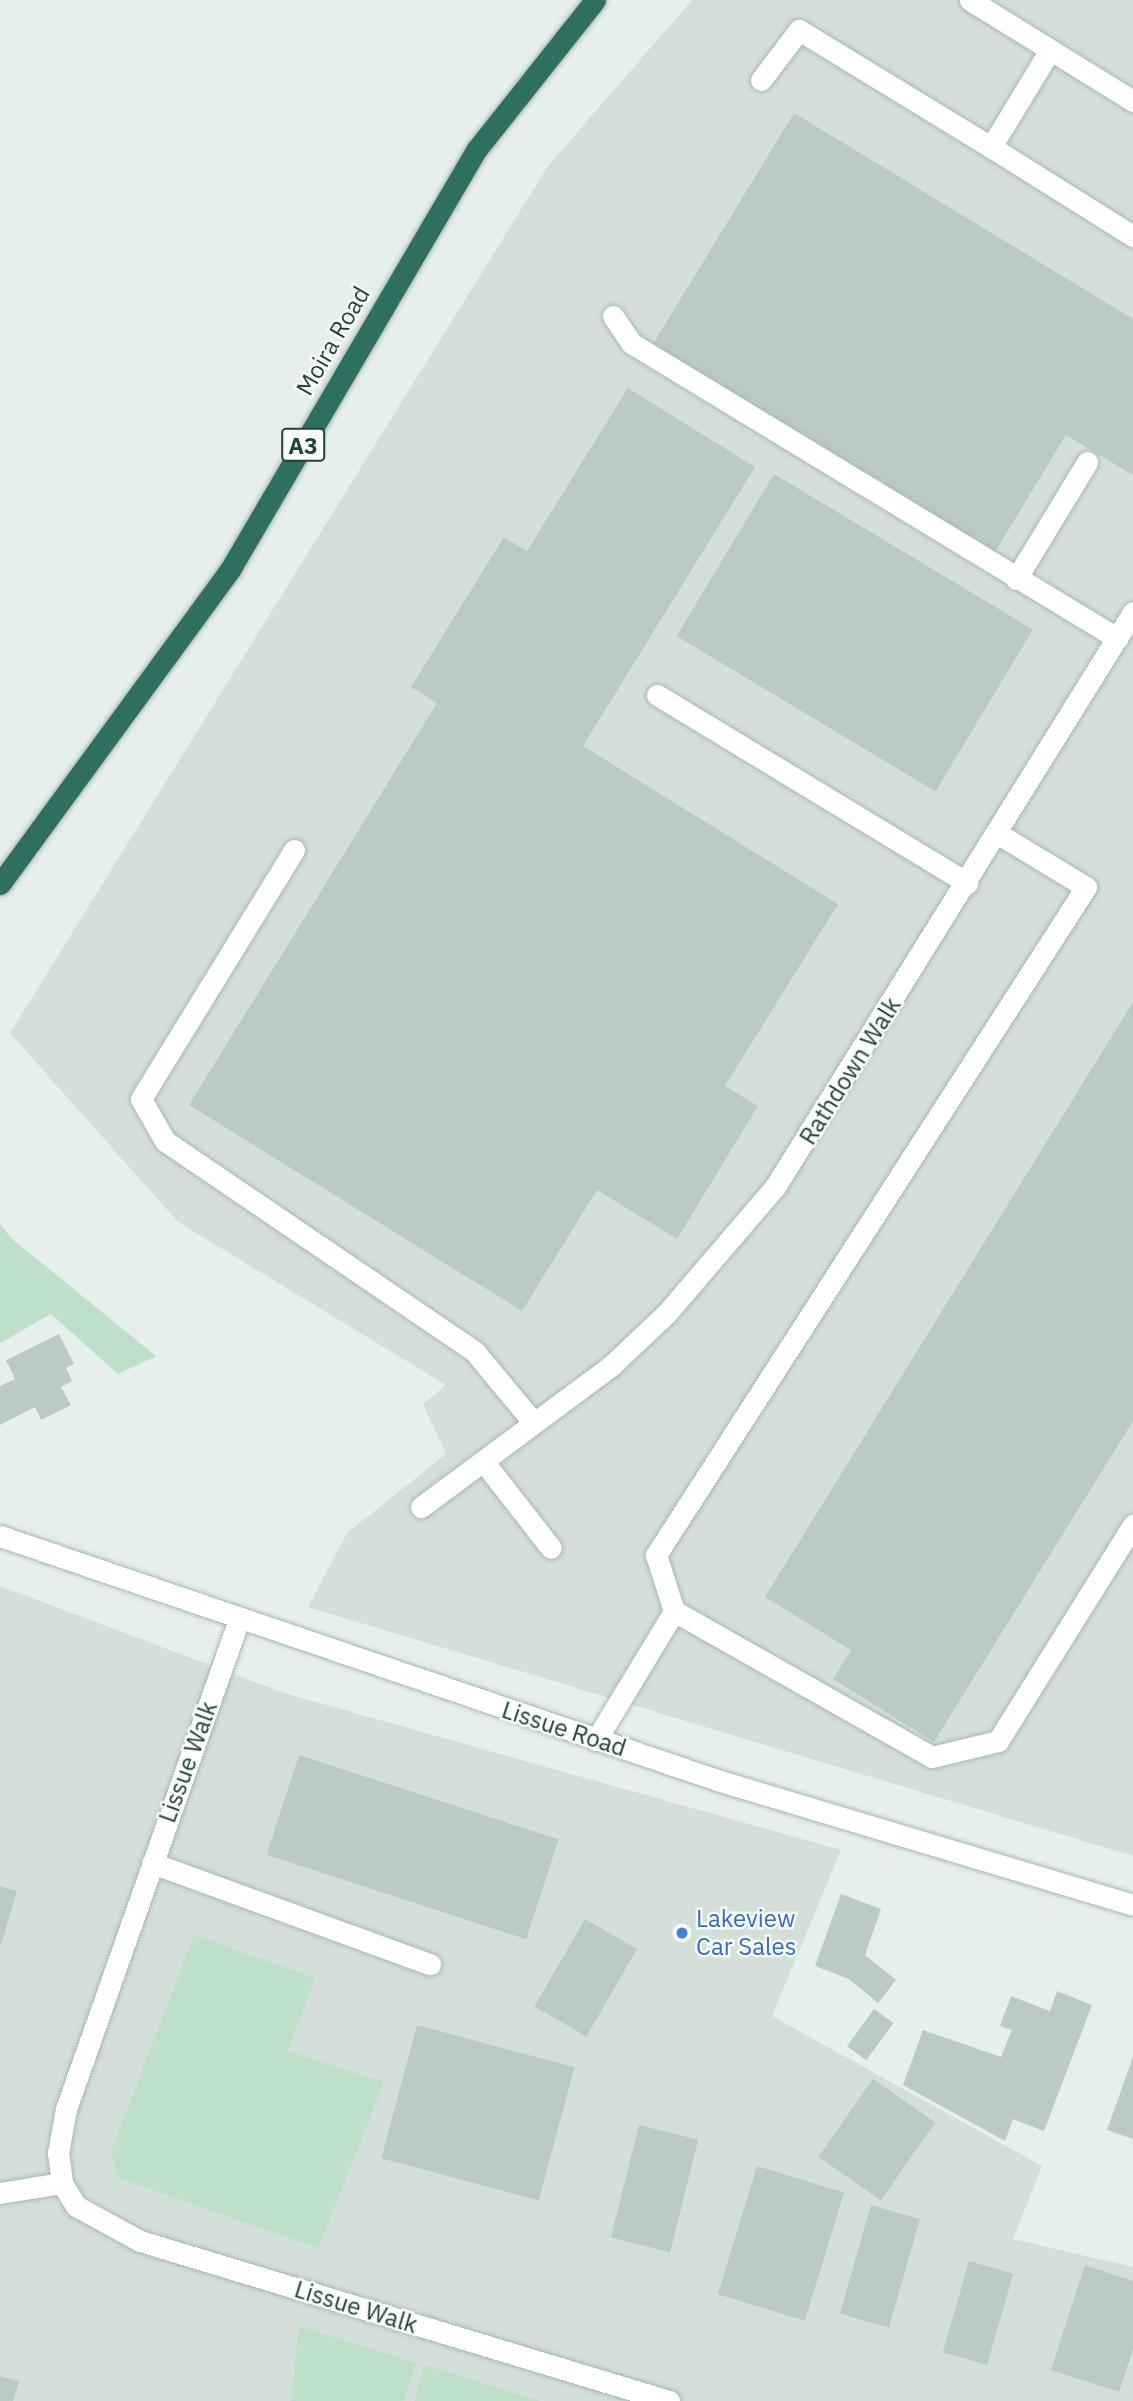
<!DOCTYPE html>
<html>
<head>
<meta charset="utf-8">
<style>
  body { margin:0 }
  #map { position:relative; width:1133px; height:2401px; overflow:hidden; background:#e6efeb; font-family:"IBM Plex Sans",sans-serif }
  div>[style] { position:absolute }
  .built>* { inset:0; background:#d4dfda }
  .green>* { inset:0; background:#bfe0c8 }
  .building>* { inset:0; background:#bbcac4; transform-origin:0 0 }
  .roads { filter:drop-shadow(0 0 2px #a8b8b2) drop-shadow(0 0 2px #a8b8b2) }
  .lane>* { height:21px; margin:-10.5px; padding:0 10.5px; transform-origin:10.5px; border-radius:10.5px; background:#fff }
  .street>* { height:21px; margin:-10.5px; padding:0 10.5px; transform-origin:10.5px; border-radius:10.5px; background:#fff }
  .secondary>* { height:21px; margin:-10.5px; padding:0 10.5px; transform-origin:10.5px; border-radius:10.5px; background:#fff }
  .highway>* { height:21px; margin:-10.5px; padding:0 10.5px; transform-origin:10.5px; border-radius:10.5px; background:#2f6f62 }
  .dots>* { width:19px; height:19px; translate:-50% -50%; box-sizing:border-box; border:4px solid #f7fbf9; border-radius:50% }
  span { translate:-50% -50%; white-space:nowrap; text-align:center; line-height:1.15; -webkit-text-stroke:5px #f7fbf9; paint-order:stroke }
  .shield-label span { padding:2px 5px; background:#f7fbf9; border:2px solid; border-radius:5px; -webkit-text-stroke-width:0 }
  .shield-label { font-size:23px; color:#24423a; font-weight:700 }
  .street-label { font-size:24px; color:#24423a }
  .shop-label { font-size:24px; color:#366cbe }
  .left { translate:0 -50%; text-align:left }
</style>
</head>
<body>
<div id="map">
  <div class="built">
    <i style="clip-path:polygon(692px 0,1133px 0,1133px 1856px,308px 1607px,347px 1533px,446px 1454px,423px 1404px,446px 1385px,178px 1222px,10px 1033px,548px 166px)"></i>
    <i style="clip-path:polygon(0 1586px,284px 1693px,841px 1850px,772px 2016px,1042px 2166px,1013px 2239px,1133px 2267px,1133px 2401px,0 2401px)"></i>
  </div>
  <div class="green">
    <i style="clip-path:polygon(0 1224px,11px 1238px,156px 1356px,118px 1374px,51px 1314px,0 1343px)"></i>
    <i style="clip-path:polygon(194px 1935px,315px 1978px,288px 2051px,384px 2082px,318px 2248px,118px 2178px,111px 2152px)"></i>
    <i style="clip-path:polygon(299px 2326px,416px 2363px,404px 2401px,291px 2401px)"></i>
    <i style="clip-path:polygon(425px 2365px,540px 2401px,414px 2401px)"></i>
  </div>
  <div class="building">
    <i style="clip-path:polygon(794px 113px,1133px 319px,1133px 475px,1066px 435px,995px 552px,653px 344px)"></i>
    <i style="clip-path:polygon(628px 388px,755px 467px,583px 746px,838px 904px,725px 1086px,758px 1106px,677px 1239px,597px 1190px,522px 1311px,189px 1105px,437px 703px,411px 687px,504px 537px,527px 551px)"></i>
    <i style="left:774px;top:474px;width:302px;height:189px;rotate:31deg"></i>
    <i style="clip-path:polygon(1133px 1002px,1133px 1421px,934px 1742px,833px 1679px,851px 1650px,765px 1597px)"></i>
    <i style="clip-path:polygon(59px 1334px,74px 1364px,66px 1368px,72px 1381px,61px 1387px,71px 1405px,41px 1420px,35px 1407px,0 1425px,0 1386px,15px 1379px,6px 1360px)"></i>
    <i style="left:299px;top:1755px;width:273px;height:105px;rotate:18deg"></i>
    <i style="clip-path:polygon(0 1886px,17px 1891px,1px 1945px,0 1945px)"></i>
    <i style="clip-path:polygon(841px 1894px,881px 1909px,865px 1955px,896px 1980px,878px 2003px,849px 1979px,815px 1966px)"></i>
    <i style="left:585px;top:1919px;width:60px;height:101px;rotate:30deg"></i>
    <i style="clip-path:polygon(1057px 1991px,1092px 2005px,1044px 2131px,1013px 2119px,1005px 2141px,903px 2085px,923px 2030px,1001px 2057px,1012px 2030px,1000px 2026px,1011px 1996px,1050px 2011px)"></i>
    <i style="left:874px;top:2009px;width:24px;height:46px;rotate:36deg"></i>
    <i style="left:417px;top:2025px;width:163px;height:138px;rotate:15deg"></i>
    <i style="clip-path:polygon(1133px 2057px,1133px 2139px,1107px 2130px)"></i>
    <i style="left:873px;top:2079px;width:76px;height:95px;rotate:35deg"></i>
    <i style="left:639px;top:2125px;width:61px;height:116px;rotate:14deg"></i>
    <i style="left:757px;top:2166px;width:91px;height:134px;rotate:17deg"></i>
    <i style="left:871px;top:2205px;width:51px;height:113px;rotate:16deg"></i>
    <i style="left:969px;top:2261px;width:46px;height:95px;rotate:16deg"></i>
    <i style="clip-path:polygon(1085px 2265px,1133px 2281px,1133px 2349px,1119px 2392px,1051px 2370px)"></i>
    <i style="clip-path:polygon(0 2376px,19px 2381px,13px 2401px,0 2401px)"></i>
  </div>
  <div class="roads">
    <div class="lane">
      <i style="left:1050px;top:50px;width:114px;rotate:121.3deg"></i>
      <i style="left:991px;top:147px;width:168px;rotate:32.1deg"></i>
      <i style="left:761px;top:80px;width:63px;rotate:-52.8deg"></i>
      <i style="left:799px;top:30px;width:225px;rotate:31.4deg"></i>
      <i style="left:613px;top:316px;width:32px;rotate:56deg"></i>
      <i style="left:631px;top:343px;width:569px;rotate:31.26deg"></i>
      <i style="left:1016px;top:579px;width:137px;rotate:-58.7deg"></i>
      <i style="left:657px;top:695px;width:363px;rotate:31.2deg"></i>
      <i style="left:294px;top:850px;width:292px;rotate:121.6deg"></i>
      <i style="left:141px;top:1099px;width:48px;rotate:60.3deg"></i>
      <i style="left:165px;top:1141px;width:375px;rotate:34.2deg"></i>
      <i style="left:475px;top:1352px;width:92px;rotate:50.3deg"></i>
      <i style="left:674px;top:1611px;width:296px;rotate:29.5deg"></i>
      <i style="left:932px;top:1757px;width:68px;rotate:-13.6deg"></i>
      <i style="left:998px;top:1741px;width:255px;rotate:-58deg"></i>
      <i style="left:596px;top:1740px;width:151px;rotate:-58.8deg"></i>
      <i style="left:674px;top:1611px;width:59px;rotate:-107.8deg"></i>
      <i style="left:656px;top:1555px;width:794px;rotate:-57.23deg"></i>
      <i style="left:1086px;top:887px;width:104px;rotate:-148.8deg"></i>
      <i style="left:152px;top:1863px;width:296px;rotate:20deg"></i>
    </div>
    <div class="street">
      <i style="left:970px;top:0;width:192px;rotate:31.8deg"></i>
      <i style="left:483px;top:1461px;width:110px;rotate:52deg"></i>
      <i style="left:421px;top:1507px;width:238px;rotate:-36.6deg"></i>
      <i style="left:612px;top:1365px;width:74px;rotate:-43.4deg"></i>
      <i style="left:666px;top:1314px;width:167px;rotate:-49.4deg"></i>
      <i style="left:775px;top:1187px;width:677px;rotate:-58.09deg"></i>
      <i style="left:238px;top:1622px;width:516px;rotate:109.45deg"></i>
      <i style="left:66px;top:2109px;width:45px;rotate:100.3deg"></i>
      <i style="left:58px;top:2153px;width:30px;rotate:82deg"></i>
      <i style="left:62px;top:2183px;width:27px;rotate:59deg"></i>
      <i style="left:76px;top:2206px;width:73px;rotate:28.7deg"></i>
      <i style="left:140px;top:2241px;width:553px;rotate:16.83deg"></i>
      <i style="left:0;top:2193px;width:63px;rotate:-9.2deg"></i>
    </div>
    <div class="secondary">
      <i style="left:0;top:1536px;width:757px;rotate:18.79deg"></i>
      <i style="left:717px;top:1780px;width:434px;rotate:16.7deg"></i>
    </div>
    <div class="highway">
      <i style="left:0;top:884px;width:391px;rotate:-53.8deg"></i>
      <i style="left:231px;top:568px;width:486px;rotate:-59.6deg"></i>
      <i style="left:477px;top:149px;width:190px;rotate:-51.6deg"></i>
    </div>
  </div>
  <div class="dots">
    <i style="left:682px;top:1933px;background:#3f7fe0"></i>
  </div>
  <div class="shield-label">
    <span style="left:303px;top:445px">A3</span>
  </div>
  <div class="street-label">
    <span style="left:333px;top:341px;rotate:-60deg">Moira Road</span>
    <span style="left:850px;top:1071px;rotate:-58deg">Rathdown Walk</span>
    <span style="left:564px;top:1729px;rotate:18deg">Lissue Road</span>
    <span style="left:188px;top:1762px;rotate:-70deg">Lissue Walk</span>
    <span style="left:356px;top:2307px;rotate:17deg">Lissue Walk</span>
  </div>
  <div class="shop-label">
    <span class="left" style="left:696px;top:1933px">Lakeview<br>Car Sales</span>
  </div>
</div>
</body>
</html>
